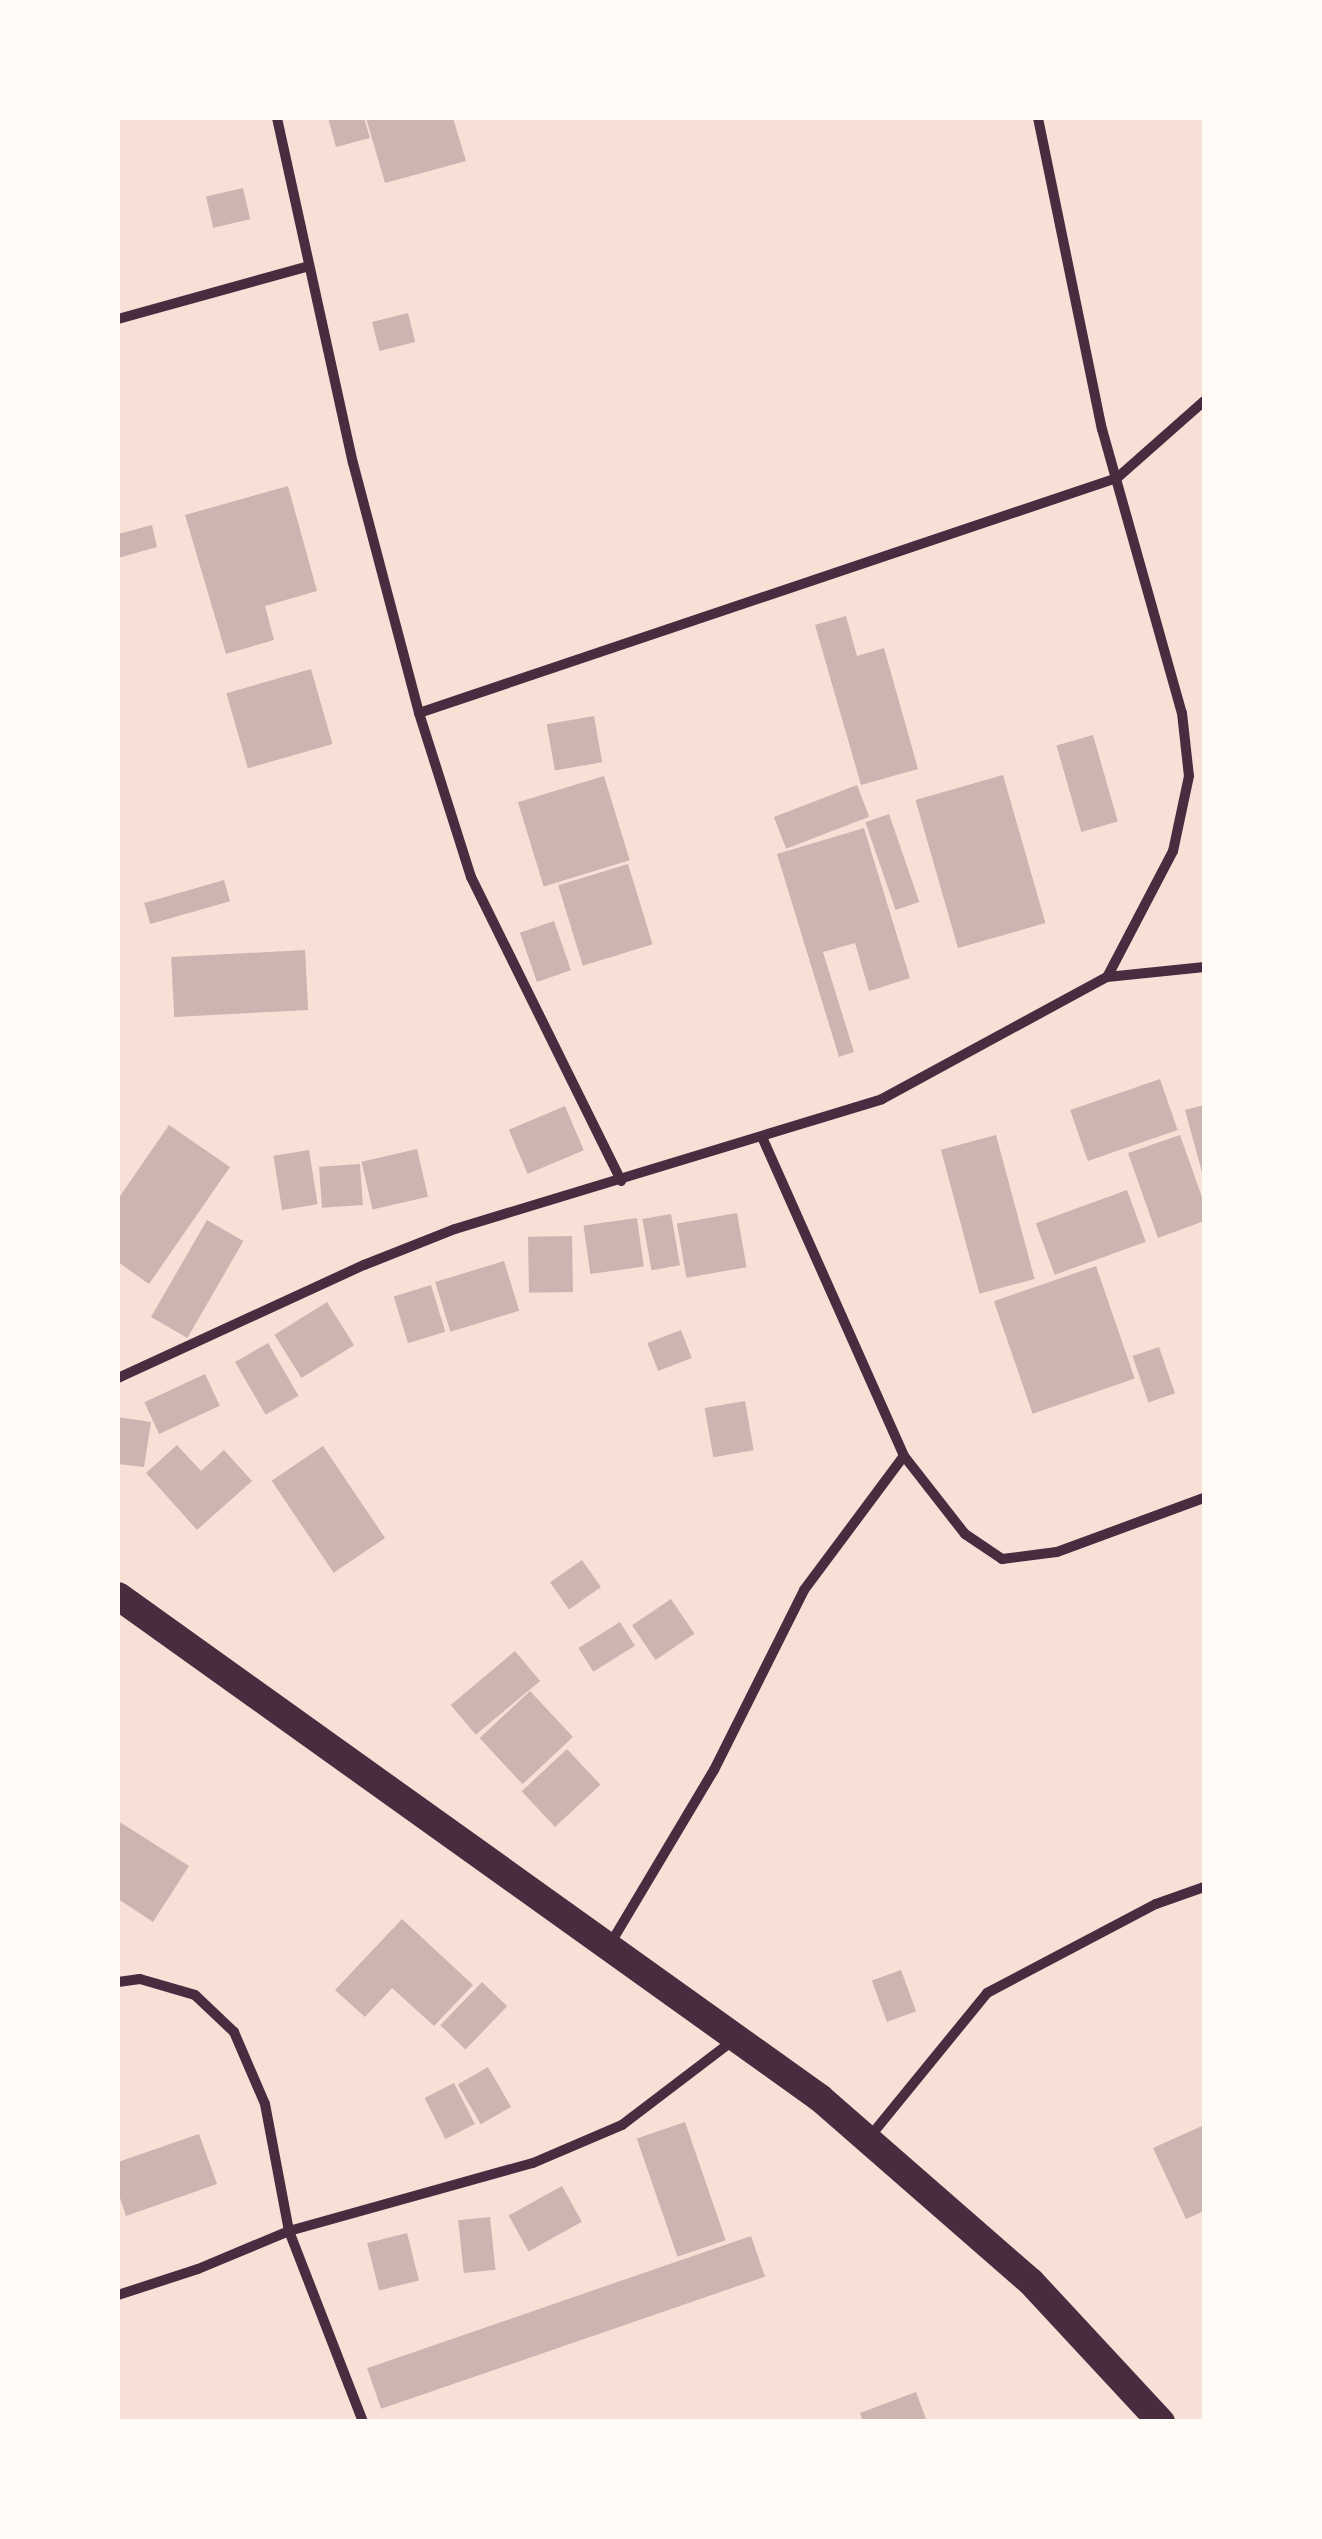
<!DOCTYPE html>
<html>
<head>
<meta charset="utf-8">
<style>
  body { margin:0 }
  #map { position:relative; width:1322px; height:2539px; overflow:hidden; background:#f7e1d7; font-family:Barlow,sans-serif }
  div>[style] { position:absolute }
  .building>* { inset:0; background:#ccb4b1; transform-origin:0 0 }
  .minor>* { height:10px; margin:-5px; padding:0 5px; transform-origin:5px; border-radius:5px; background:#4a2c40 }
  .trunk>* { height:28px; margin:-14px; padding:0 14px; transform-origin:14px; border-radius:14px; background:#4a2c40 }
  span { translate:-50% -50%; white-space:nowrap; text-align:center; line-height:1.15; -webkit-text-stroke:9px #fffaf5; paint-order:stroke }
  .frame { position:absolute; inset:0; border:120px solid #fffaf5; pointer-events:none }
</style>
</head>
<body>
<div id="map">
  <div class="building">
    <i style="clip-path:polygon(328px 118px,364px 118px,370px 138px,336px 147px)"></i>
    <i style="clip-path:polygon(366px 118px,453px 118px,466px 161px,385px 183px)"></i>
    <i style="left:243px;top:188px;width:32px;height:38px;rotate:77deg"></i>
    <i style="left:408px;top:313px;width:30px;height:37px;rotate:76deg"></i>
    <i style="clip-path:polygon(288px 486px,317px 591px,265px 606px,274px 640px,226px 654px,185px 515px)"></i>
    <i style="clip-path:polygon(152px 525px,157px 547px,118px 558px,118px 534px)"></i>
    <i style="clip-path:polygon(846px 616px,857px 656px,884px 648px,918px 769px,861px 785px,815px 625px)"></i>
    <i style="left:311px;top:669px;width:78px;height:88px;rotate:74deg"></i>
    <i style="left:594px;top:716px;width:47px;height:48px;rotate:80deg"></i>
    <i style="left:1093px;top:735px;width:90px;height:38px;rotate:74deg"></i>
    <i style="left:1003px;top:775px;width:154px;height:91px;rotate:74deg"></i>
    <i style="left:604px;top:776px;width:88px;height:90px;rotate:73deg"></i>
    <i style="left:857px;top:785px;width:34px;height:89px;rotate:69deg"></i>
    <i style="left:889px;top:814px;width:93px;height:25px;rotate:71deg"></i>
    <i style="clip-path:polygon(864px 828px,910px 978px,869px 991px,855px 943px,823px 952px,854px 1052px,839px 1057px,777px 854px)"></i>
    <i style="left:628px;top:864px;width:84px;height:73px;rotate:73deg"></i>
    <i style="left:224px;top:880px;width:22px;height:83px;rotate:74deg"></i>
    <i style="left:554px;top:921px;width:52px;height:36px;rotate:71deg"></i>
    <i style="left:305px;top:950px;width:60px;height:134px;rotate:87deg"></i>
    <i style="left:1160px;top:1079px;width:54px;height:95px;rotate:71deg"></i>
    <i style="clip-path:polygon(1204px 1105px,1204px 1176px,1203px 1176px,1185px 1110px)"></i>
    <i style="left:565px;top:1106px;width:48px;height:61px;rotate:67deg"></i>
    <i style="clip-path:polygon(169px 1125px,230px 1167px,149px 1284px,118px 1262px,118px 1199px)"></i>
    <i style="left:996px;top:1135px;width:149px;height:57px;rotate:75deg"></i>
    <i style="clip-path:polygon(1180px 1135px,1204px 1203px,1204px 1221px,1158px 1238px,1128px 1153px)"></i>
    <i style="left:417px;top:1149px;width:49px;height:57px;rotate:77deg"></i>
    <i style="left:309px;top:1150px;width:55px;height:36px;rotate:81deg"></i>
    <i style="left:360px;top:1164px;width:41px;height:41px;rotate:86deg"></i>
    <i style="left:1127px;top:1190px;width:55px;height:97px;rotate:70deg"></i>
    <i style="left:737px;top:1213px;width:55px;height:61px;rotate:80deg"></i>
    <i style="left:671px;top:1214px;width:52px;height:29px;rotate:80deg"></i>
    <i style="left:637px;top:1218px;width:49px;height:54px;rotate:82deg"></i>
    <i style="left:207px;top:1220px;width:42px;height:112px;rotate:30deg"></i>
    <i style="left:572px;top:1236px;width:56px;height:44px;rotate:89deg"></i>
    <i style="left:504px;top:1261px;width:52px;height:72px;rotate:73deg"></i>
    <i style="left:1096px;top:1266px;width:119px;height:108px;rotate:71deg"></i>
    <i style="left:431px;top:1285px;width:49px;height:39px;rotate:73deg"></i>
    <i style="left:327px;top:1302px;width:51px;height:62px;rotate:58deg"></i>
    <i style="left:681px;top:1330px;width:30px;height:36px;rotate:69deg"></i>
    <i style="left:268px;top:1343px;width:61px;height:38px;rotate:60deg"></i>
    <i style="left:1159px;top:1347px;width:49px;height:28px;rotate:71deg"></i>
    <i style="left:205px;top:1374px;width:35px;height:67px;rotate:65deg"></i>
    <i style="left:745px;top:1401px;width:50px;height:41px;rotate:80deg"></i>
    <i style="clip-path:polygon(118px 1417px,151px 1422px,144px 1467px,118px 1464px)"></i>
    <i style="clip-path:polygon(177px 1445px,201px 1471px,224px 1450px,252px 1481px,197px 1530px,146px 1473px)"></i>
    <i style="left:323px;top:1446px;width:111px;height:62px;rotate:56deg"></i>
    <i style="left:582px;top:1560px;width:33px;height:39px;rotate:55deg"></i>
    <i style="left:671px;top:1599px;width:42px;height:47px;rotate:56deg"></i>
    <i style="left:620px;top:1622px;width:28px;height:49px;rotate:58deg"></i>
    <i style="left:515px;top:1651px;width:39px;height:84px;rotate:50deg"></i>
    <i style="left:530px;top:1691px;width:63px;height:69px;rotate:47deg"></i>
    <i style="left:567px;top:1749px;width:49px;height:62px;rotate:47deg"></i>
    <i style="clip-path:polygon(118px 1821px,189px 1866px,153px 1922px,118px 1899px)"></i>
    <i style="clip-path:polygon(402px 1919px,473px 1985px,434px 2026px,392px 1988px,365px 2017px,335px 1990px)"></i>
    <i style="left:901px;top:1970px;width:44px;height:31px;rotate:70deg"></i>
    <i style="left:482px;top:1982px;width:35px;height:60px;rotate:44deg"></i>
    <i style="left:488px;top:2067px;width:46px;height:35px;rotate:60deg"></i>
    <i style="left:454px;top:2083px;width:46px;height:33px;rotate:63deg"></i>
    <i style="left:685px;top:2122px;width:125px;height:51px;rotate:71deg"></i>
    <i style="clip-path:polygon(1204px 2125px,1204px 2211px,1186px 2219px,1153px 2148px)"></i>
    <i style="clip-path:polygon(199px 2134px,217px 2184px,126px 2216px,118px 2192px,118px 2162px)"></i>
    <i style="left:562px;top:2186px;width:41px;height:61px;rotate:61deg"></i>
    <i style="left:490px;top:2217px;width:53px;height:32px;rotate:84deg"></i>
    <i style="left:407px;top:2233px;width:49px;height:41px;rotate:76deg"></i>
    <i style="left:751px;top:2236px;width:43px;height:406px;rotate:71deg"></i>
    <i style="clip-path:polygon(916px 2392px,927px 2422px,863px 2422px,860px 2413px)"></i>
  </div>
  <div class="minor">
    <i style="left:277px;top:118px;width:353px;rotate:77.6deg"></i>
    <i style="left:353px;top:463px;width:259px;rotate:75.2deg"></i>
    <i style="left:419px;top:713px;width:172px;rotate:72.4deg"></i>
    <i style="left:471px;top:877px;width:339px;rotate:63.7deg"></i>
    <i style="left:1038px;top:118px;width:318px;rotate:78.4deg"></i>
    <i style="left:1102px;top:429px;width:295px;rotate:74.3deg"></i>
    <i style="left:1182px;top:713px;width:63px;rotate:83.7deg"></i>
    <i style="left:1189px;top:776px;width:77px;rotate:102deg"></i>
    <i style="left:1173px;top:851px;width:142px;rotate:117.6deg"></i>
    <i style="left:118px;top:319px;width:198px;rotate:-15.5deg"></i>
    <i style="left:419px;top:713px;width:736px;rotate:-18.61deg"></i>
    <i style="left:1117px;top:478px;width:116px;rotate:-41.5deg"></i>
    <i style="left:762px;top:1137px;width:349px;rotate:66deg"></i>
    <i style="left:904px;top:1456px;width:99px;rotate:52deg"></i>
    <i style="left:965px;top:1534px;width:45px;rotate:34deg"></i>
    <i style="left:1002px;top:1559px;width:55px;rotate:-7.3deg"></i>
    <i style="left:1057px;top:1552px;width:157px;rotate:-20.2deg"></i>
    <i style="left:118px;top:1378px;width:271px;rotate:-24.7deg"></i>
    <i style="left:364px;top:1265px;width:98px;rotate:-21.6deg"></i>
    <i style="left:455px;top:1229px;width:446px;rotate:-16.9deg"></i>
    <i style="left:882px;top:1099px;width:256px;rotate:-28.5deg"></i>
    <i style="left:1107px;top:977px;width:98px;rotate:-5.9deg"></i>
    <i style="left:609px;top:1946px;width:205px;rotate:-59.2deg"></i>
    <i style="left:714px;top:1770px;width:201px;rotate:-63.4deg"></i>
    <i style="left:804px;top:1590px;width:167px;rotate:-53.3deg"></i>
    <i style="left:118px;top:1982px;width:22px;rotate:-8deg"></i>
    <i style="left:140px;top:1979px;width:57px;rotate:16.2deg"></i>
    <i style="left:195px;top:1995px;width:54px;rotate:43.5deg"></i>
    <i style="left:234px;top:2032px;width:78px;rotate:66.7deg"></i>
    <i style="left:265px;top:2104px;width:129px;rotate:79.3deg"></i>
    <i style="left:289px;top:2231px;width:205px;rotate:68.8deg"></i>
    <i style="left:868px;top:2139px;width:188px;rotate:-50.8deg"></i>
    <i style="left:987px;top:1993px;width:191px;rotate:-27.8deg"></i>
    <i style="left:1156px;top:1904px;width:51px;rotate:-19.5deg"></i>
    <i style="left:118px;top:2295px;width:84px;rotate:-18deg"></i>
    <i style="left:198px;top:2269px;width:99px;rotate:-22.7deg"></i>
    <i style="left:289px;top:2231px;width:253px;rotate:-15.6deg"></i>
    <i style="left:533px;top:2163px;width:97px;rotate:-23.1deg"></i>
    <i style="left:622px;top:2125px;width:142px;rotate:-37.3deg"></i>
  </div>
  <div class="trunk">
    <i style="left:118px;top:1596px;width:863px;rotate:35.57deg"></i>
    <i style="left:820px;top:2098px;width:280px;rotate:41.1deg"></i>
    <i style="left:1031px;top:2282px;width:191px;rotate:47.1deg"></i>
  </div>
  <div class="frame"></div>
</div>
</body>
</html>
